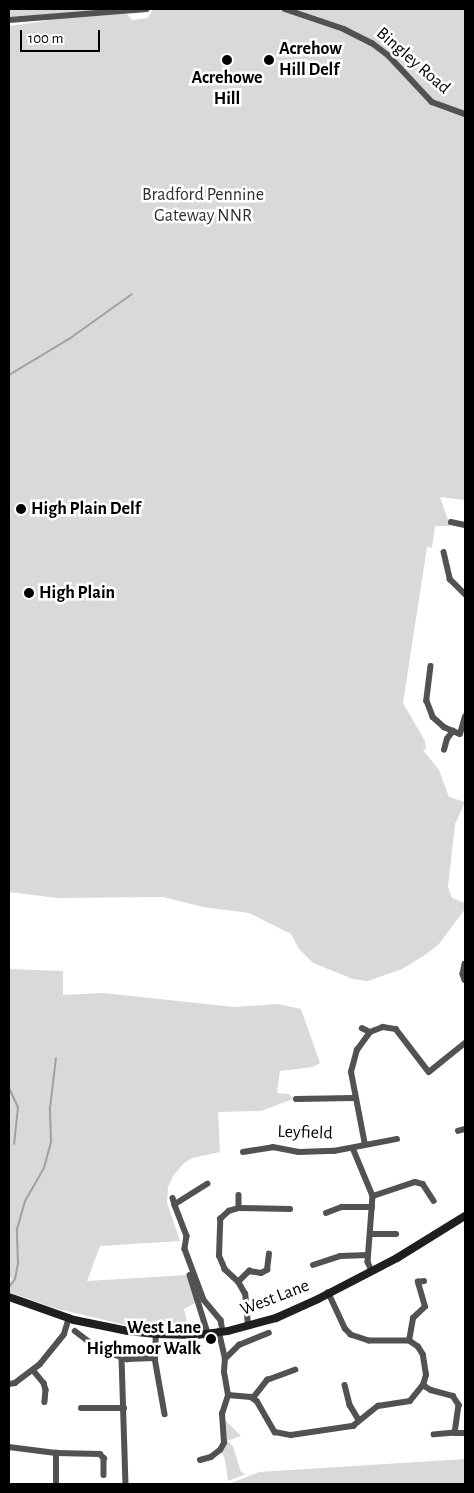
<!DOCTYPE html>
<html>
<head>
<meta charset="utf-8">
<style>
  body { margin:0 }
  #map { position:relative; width:474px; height:1493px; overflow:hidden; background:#fff; font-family:"Alegreya Sans",sans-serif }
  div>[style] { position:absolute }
  .green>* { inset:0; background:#d9d9d9 }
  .stream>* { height:2px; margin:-1px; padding:0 1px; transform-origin:1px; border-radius:1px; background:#a0a0a0 }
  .street>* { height:5.5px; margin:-2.75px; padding:0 2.75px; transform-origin:2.75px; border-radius:2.75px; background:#525252 }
  .secondary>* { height:8px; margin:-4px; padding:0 4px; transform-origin:4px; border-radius:4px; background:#1f1f1f }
  .dots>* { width:14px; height:14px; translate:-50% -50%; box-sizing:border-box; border:2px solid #fff; border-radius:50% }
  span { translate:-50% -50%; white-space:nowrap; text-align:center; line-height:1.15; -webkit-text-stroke:5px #fff; paint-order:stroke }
  .poi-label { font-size:18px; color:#000; font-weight:700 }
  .left { translate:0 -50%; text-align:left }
  .right { translate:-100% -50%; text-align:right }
  .street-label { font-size:18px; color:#000 }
  .park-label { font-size:18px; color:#303030 }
  .frame { position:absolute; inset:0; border:10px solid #000; pointer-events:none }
  .scale { position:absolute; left:20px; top:30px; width:80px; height:22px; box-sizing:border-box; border:2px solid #000; border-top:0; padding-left:6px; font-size:15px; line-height:18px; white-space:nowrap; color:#000; -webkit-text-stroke:4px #fff; paint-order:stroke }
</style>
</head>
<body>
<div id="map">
  <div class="green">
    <i style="clip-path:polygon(9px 9px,117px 9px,9px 17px)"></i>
    <i style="clip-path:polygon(153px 9px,465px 9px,465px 500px,440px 497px,450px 526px,435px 526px,432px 548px,427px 547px,403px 703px,425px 741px,426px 749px,423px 750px,439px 770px,449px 797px,465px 802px,455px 824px,448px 887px,452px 898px,465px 903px,465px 909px,439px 944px,425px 955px,402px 969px,368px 981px,353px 979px,313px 963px,299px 949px,291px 934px,249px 913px,203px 907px,163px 897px,57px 898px,9px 892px,9px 26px,46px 21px,49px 19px,127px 14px,132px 20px,148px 18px)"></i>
    <i style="clip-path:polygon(9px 969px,63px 971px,63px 995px,103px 993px,234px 1007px,278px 1004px,301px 1009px,320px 1063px,313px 1067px,280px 1071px,277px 1093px,289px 1094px,293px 1099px,261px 1111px,218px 1112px,220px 1152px,192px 1158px,184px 1163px,173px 1176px,168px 1187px,167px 1203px,180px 1241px,100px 1246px,87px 1281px,188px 1275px,197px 1302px,184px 1309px,189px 1331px,138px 1328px,54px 1308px,9px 1292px,9px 1284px,12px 1279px,9px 1277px)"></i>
    <i style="clip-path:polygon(224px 1419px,241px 1436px,227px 1441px,233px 1446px,241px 1472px,246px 1474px,228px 1481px,225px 1460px,221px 1450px)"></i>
    <i style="clip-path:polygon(465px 1459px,465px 1484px,228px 1484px,259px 1472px)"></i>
  </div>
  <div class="stream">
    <i style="left:9px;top:375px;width:70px;rotate:-31deg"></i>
    <i style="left:69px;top:339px;width:77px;rotate:-35.5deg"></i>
    <i style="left:9px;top:1088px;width:21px;rotate:65deg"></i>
    <i style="left:18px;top:1107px;width:37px;rotate:96deg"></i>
    <i style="left:9px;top:1287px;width:10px;rotate:-53deg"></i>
    <i style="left:15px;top:1279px;width:15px;rotate:-79deg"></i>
    <i style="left:18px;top:1264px;width:35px;rotate:-92deg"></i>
    <i style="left:17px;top:1229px;width:29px;rotate:-74deg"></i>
    <i style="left:25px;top:1201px;width:38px;rotate:-60deg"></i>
    <i style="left:44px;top:1168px;width:28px;rotate:-75deg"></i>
    <i style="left:51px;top:1141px;width:33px;rotate:-92deg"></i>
    <i style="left:50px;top:1108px;width:50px;rotate:-83.2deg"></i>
  </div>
  <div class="street">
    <i style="left:285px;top:9px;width:62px;rotate:18.7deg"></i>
    <i style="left:344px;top:29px;width:31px;rotate:27deg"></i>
    <i style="left:372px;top:43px;width:21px;rotate:37deg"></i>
    <i style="left:389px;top:56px;width:63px;rotate:46.9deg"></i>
    <i style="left:432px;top:102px;width:35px;rotate:20deg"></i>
    <i style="left:9px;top:20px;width:138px;rotate:-4.6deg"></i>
    <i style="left:451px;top:522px;width:14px;rotate:12deg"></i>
    <i style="left:444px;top:552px;width:28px;rotate:77deg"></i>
    <i style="left:450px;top:579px;width:21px;rotate:45deg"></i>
    <i style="left:431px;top:666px;width:35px;rotate:97deg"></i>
    <i style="left:427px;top:701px;width:17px;rotate:69deg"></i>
    <i style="left:433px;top:717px;width:15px;rotate:42deg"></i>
    <i style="left:444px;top:727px;width:17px;rotate:24deg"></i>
    <i style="left:460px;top:734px;width:18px;rotate:-74deg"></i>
    <i style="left:444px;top:750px;width:11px;rotate:-75deg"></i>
    <i style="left:447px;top:739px;width:10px;rotate:-53deg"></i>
    <i style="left:465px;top:964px;width:10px;rotate:101deg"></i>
    <i style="left:463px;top:974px;width:6px;rotate:72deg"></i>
    <i style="left:362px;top:1028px;width:9px;rotate:27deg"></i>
    <i style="left:370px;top:1032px;width:14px;rotate:-21deg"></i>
    <i style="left:383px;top:1027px;width:13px;rotate:9deg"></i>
    <i style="left:396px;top:1029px;width:54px;rotate:52.5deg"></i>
    <i style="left:429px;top:1072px;width:46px;rotate:-38.9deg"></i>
    <i style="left:296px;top:1099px;width:58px;rotate:-1deg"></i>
    <i style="left:458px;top:1131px;width:7px;rotate:-16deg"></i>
    <i style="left:365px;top:1145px;width:74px;rotate:-100.9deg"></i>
    <i style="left:351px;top:1072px;width:23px;rotate:-75deg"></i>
    <i style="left:357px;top:1050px;width:22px;rotate:-54deg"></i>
    <i style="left:353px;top:1148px;width:52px;rotate:67.4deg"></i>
    <i style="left:373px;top:1196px;width:66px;rotate:94.3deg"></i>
    <i style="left:368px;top:1262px;width:10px;rotate:66deg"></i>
    <i style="left:243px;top:1152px;width:30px;rotate:-9deg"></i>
    <i style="left:273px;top:1147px;width:26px;rotate:11deg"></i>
    <i style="left:299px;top:1152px;width:35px;rotate:-2deg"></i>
    <i style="left:334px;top:1151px;width:64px;rotate:-10.8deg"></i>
    <i style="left:208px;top:1184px;width:39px;rotate:148deg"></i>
    <i style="left:175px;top:1205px;width:33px;rotate:69deg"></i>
    <i style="left:187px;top:1236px;width:13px;rotate:99deg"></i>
    <i style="left:185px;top:1249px;width:54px;rotate:69.6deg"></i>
    <i style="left:204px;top:1300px;width:26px;rotate:50deg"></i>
    <i style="left:221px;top:1320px;width:11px;rotate:80deg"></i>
    <i style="left:239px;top:1195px;width:13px;rotate:90deg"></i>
    <i style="left:373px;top:1196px;width:44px;rotate:-18.4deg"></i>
    <i style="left:415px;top:1182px;width:8px;rotate:14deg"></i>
    <i style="left:423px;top:1184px;width:20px;rotate:57deg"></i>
    <i style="left:173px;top:1198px;width:7px;rotate:74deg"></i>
    <i style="left:326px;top:1213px;width:17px;rotate:-21deg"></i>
    <i style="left:342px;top:1207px;width:30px"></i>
    <i style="left:371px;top:1234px;width:25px"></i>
    <i style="left:313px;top:1265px;width:28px;rotate:-18deg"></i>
    <i style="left:340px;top:1256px;width:28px;rotate:-2deg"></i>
    <i style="left:190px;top:1275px;width:61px;rotate:72.8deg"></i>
    <i style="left:238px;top:1282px;width:16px;rotate:-45deg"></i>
    <i style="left:249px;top:1271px;width:12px;rotate:9deg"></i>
    <i style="left:261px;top:1273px;width:7px;rotate:-27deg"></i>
    <i style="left:267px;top:1270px;width:16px;rotate:-83deg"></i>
    <i style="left:248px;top:1326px;width:32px;rotate:-95deg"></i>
    <i style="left:245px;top:1294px;width:14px;rotate:-120deg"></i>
    <i style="left:238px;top:1282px;width:18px;rotate:-137deg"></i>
    <i style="left:225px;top:1270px;width:15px;rotate:-113deg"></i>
    <i style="left:219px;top:1256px;width:37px;rotate:-88deg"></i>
    <i style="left:220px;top:1219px;width:12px;rotate:-42deg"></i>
    <i style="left:229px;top:1211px;width:10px;rotate:-17deg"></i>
    <i style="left:239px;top:1208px;width:51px;rotate:1.1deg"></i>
    <i style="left:75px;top:1331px;width:30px;rotate:37deg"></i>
    <i style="left:99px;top:1349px;width:30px;rotate:20deg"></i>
    <i style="left:127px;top:1359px;width:28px;rotate:-2deg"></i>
    <i style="left:155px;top:1358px;width:24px;rotate:-88deg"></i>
    <i style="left:409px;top:1341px;width:23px;rotate:-80deg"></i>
    <i style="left:413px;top:1318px;width:16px;rotate:-43deg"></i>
    <i style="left:425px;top:1307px;width:26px;rotate:-106deg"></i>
    <i style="left:418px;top:1282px;width:6px;rotate:-9deg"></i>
    <i style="left:122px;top:1358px;width:126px;rotate:88.2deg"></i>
    <i style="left:155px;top:1358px;width:57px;rotate:79.9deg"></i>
    <i style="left:225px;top:1359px;width:20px;rotate:-45deg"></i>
    <i style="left:239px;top:1345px;width:32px;rotate:-22deg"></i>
    <i style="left:33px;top:1370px;width:17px;rotate:50deg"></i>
    <i style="left:44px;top:1383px;width:7px;rotate:74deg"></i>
    <i style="left:46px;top:1390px;width:12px;rotate:95deg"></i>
    <i style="left:9px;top:1384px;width:6px;rotate:-9deg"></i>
    <i style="left:15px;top:1383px;width:31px;rotate:-37deg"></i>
    <i style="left:40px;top:1364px;width:38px;rotate:-51deg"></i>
    <i style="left:64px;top:1334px;width:17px;rotate:-73deg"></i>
    <i style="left:345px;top:1385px;width:21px;rotate:76deg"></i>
    <i style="left:350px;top:1405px;width:17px;rotate:59deg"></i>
    <i style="left:423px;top:1385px;width:9px;rotate:32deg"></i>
    <i style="left:431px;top:1390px;width:23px;rotate:15deg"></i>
    <i style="left:453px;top:1396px;width:11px;rotate:56deg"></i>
    <i style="left:459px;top:1405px;width:28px;rotate:98deg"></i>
    <i style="left:455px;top:1433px;width:21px;rotate:175deg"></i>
    <i style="left:228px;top:1395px;width:23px;rotate:5deg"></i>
    <i style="left:251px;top:1397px;width:7px;rotate:34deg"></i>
    <i style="left:257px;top:1401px;width:36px;rotate:60deg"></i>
    <i style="left:275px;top:1432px;width:16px;rotate:11deg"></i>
    <i style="left:291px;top:1435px;width:63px;rotate:-8.3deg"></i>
    <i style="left:353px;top:1426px;width:32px;rotate:-39deg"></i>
    <i style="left:378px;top:1406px;width:32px;rotate:-9deg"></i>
    <i style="left:410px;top:1401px;width:21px;rotate:-51deg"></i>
    <i style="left:423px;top:1385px;width:10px;rotate:-73deg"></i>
    <i style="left:426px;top:1375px;width:20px;rotate:-99deg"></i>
    <i style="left:423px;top:1355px;width:9px;rotate:-122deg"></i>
    <i style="left:418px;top:1347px;width:11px;rotate:-146deg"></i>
    <i style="left:409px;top:1341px;width:40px;rotate:180deg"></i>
    <i style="left:369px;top:1341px;width:19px;rotate:-162deg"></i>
    <i style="left:351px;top:1335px;width:8px;rotate:-135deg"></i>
    <i style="left:345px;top:1329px;width:40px;rotate:-115deg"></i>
    <i style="left:253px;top:1398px;width:23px;rotate:-52deg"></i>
    <i style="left:267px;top:1380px;width:30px;rotate:-20deg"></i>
    <i style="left:81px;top:1408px;width:43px"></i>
    <i style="left:455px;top:1433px;width:10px"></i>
    <i style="left:9px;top:1447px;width:47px;rotate:7.3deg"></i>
    <i style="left:56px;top:1453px;width:44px;rotate:1.3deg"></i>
    <i style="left:100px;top:1454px;width:6px;rotate:45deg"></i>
    <i style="left:104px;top:1458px;width:17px;rotate:90deg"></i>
    <i style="left:200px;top:1460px;width:11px;rotate:-15deg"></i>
    <i style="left:211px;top:1457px;width:11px;rotate:-38deg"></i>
    <i style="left:220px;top:1450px;width:8px;rotate:-60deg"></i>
    <i style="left:224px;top:1443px;width:29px;rotate:-94deg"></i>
    <i style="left:222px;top:1414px;width:20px;rotate:-72deg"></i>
    <i style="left:228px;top:1395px;width:23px;rotate:-100deg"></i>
    <i style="left:224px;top:1372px;width:13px;rotate:-86deg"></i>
    <i style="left:225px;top:1359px;width:28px;rotate:-103deg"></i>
    <i style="left:56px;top:1483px;width:30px;rotate:-90deg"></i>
  </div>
  <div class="secondary">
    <i style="left:9px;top:1297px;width:69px;rotate:19.5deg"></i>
    <i style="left:74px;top:1320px;width:55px;rotate:11.5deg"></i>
    <i style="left:128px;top:1331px;width:28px;rotate:6deg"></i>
    <i style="left:156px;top:1334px;width:40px;rotate:1.4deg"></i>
    <i style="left:196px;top:1335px;width:32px;rotate:-7deg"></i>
    <i style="left:228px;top:1331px;width:50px;rotate:-15.2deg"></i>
    <i style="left:276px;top:1318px;width:46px;rotate:-24.3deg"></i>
    <i style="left:318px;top:1299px;width:89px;rotate:-27.4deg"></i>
    <i style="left:397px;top:1258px;width:80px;rotate:-31.7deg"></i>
  </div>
  <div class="dots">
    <i style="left:227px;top:60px;background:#000"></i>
    <i style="left:269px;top:60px;background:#000"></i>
    <i style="left:21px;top:509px;background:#000"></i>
    <i style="left:29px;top:593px;background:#000"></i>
    <i style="left:211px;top:1339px;background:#000"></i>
  </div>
  <div class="poi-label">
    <span class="left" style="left:279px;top:60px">Acrehow<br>Hill Delf</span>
    <span style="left:227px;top:89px">Acrehowe<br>Hill</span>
    <span class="left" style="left:31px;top:509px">High Plain Delf</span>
    <span class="left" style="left:39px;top:593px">High Plain</span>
    <span class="right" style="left:201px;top:1339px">West Lane<br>Highmoor Walk</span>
  </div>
  <div class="street-label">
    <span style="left:413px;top:61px;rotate:41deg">Bingley Road</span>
    <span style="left:305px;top:1133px;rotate:2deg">Leyfield</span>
    <span style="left:275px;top:1298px;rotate:-21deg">West Lane</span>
  </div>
  <div class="park-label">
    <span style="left:203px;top:206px">Bradford Pennine<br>Gateway NNR</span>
  </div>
  <div class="frame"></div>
  <div class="scale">100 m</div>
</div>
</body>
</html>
